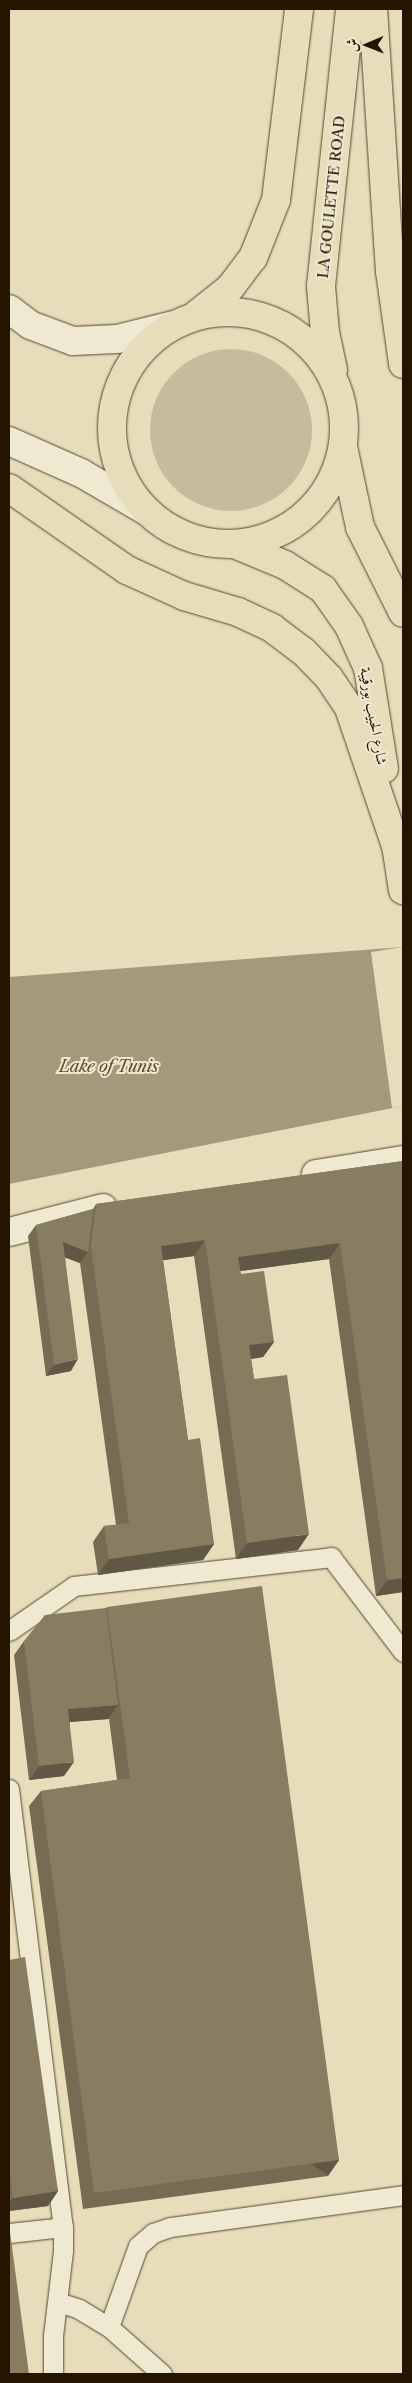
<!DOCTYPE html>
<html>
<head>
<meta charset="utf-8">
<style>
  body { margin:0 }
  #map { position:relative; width:412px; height:2383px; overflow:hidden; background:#e7ddba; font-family:"Libre Caslon Text",Amiri,serif }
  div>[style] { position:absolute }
  .green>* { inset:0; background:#c6bb9a }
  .round { border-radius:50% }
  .water>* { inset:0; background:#a5997b }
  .pier>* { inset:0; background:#e7ddba }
  .roads { filter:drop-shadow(0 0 1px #55462e) drop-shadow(0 0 1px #55462e) }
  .service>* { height:19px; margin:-9.5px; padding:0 9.5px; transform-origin:9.5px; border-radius:9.5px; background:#efe9d2 }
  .minor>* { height:28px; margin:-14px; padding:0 14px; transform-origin:14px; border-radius:14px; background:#efe9d2 }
  .secondary>* { height:28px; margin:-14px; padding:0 14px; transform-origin:14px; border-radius:14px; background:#efe9d2 }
  .primary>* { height:28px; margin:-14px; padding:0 14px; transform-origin:14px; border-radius:14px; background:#e7ddba }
  .trunk>* { height:28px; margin:-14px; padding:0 14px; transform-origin:14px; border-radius:14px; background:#e7ddba }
  .trunk>.ring { margin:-14px; padding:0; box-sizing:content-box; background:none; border:28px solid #e7ddba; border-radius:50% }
  .wall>* { inset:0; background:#766c53 }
  .shaded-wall>* { inset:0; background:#605844; transform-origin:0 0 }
  .building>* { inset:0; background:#897d61 }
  span { translate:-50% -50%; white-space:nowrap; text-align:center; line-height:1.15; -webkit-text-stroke:4px #efe9d2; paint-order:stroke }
  .street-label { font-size:15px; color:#241400 }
  .water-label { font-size:16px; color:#584931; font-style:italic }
  .frame { position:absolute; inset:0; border:10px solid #241400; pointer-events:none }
  .north { position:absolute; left:342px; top:20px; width:50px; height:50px; -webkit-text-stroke:4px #efe9d2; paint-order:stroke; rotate:269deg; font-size:14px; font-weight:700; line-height:20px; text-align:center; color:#241400 }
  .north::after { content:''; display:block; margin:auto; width:18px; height:22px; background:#241400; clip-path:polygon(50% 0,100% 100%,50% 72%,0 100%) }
</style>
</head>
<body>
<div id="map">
  <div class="green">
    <i class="round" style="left:150px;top:349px;width:162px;height:162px"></i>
  </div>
  <div class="water">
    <i style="clip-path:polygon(403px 947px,403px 1106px,9px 1184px,9px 977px)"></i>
  </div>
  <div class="pier">
    <i style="clip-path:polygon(403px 947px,403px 1106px,392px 1108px,371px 952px)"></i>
  </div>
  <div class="roads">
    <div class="service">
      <i style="left:9px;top:1631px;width:79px;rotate:-34.7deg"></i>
      <i style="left:74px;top:1586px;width:259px;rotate:-6.4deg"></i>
      <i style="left:331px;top:1557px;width:119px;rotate:52.8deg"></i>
      <i style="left:9px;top:1789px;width:441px;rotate:83deg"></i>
      <i style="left:63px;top:2227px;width:24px;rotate:90deg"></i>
      <i style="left:63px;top:2251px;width:86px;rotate:96.7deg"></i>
      <i style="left:53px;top:2336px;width:38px;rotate:90deg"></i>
      <i style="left:9px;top:2233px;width:54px;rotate:-6.3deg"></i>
      <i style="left:58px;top:2302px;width:22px;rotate:18deg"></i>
      <i style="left:79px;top:2309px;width:35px;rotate:31deg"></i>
      <i style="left:109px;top:2327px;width:71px;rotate:41.6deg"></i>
      <i style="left:109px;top:2327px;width:86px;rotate:-70.3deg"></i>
      <i style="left:138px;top:2246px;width:20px;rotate:-41deg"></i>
      <i style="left:153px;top:2233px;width:18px;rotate:-19deg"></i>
      <i style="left:170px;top:2227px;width:235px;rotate:-7.8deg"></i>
    </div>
    <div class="minor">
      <i style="left:316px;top:1174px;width:88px;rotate:-9.1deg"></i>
      <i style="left:9px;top:1232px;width:97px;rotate:-14.3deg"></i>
    </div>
    <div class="secondary">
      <i style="left:9px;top:309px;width:26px;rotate:37deg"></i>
      <i style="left:30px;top:325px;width:46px;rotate:20.4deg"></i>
      <i style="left:73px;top:341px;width:44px;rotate:-2.6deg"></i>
      <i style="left:117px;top:339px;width:58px;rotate:-14deg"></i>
      <i style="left:9px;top:441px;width:79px;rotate:24deg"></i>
      <i style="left:81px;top:473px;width:78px;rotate:30.2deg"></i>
    </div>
    <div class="primary">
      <i style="left:343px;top:447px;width:82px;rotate:78deg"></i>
      <i style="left:360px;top:527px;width:96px;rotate:63.4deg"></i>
      <i style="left:9px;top:488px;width:144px;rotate:34.8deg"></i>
      <i style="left:127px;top:570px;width:63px;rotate:24.5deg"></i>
      <i style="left:184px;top:596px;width:56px;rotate:16.5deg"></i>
      <i style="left:238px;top:612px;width:38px;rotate:25deg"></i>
      <i style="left:272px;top:628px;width:39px;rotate:37deg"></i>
      <i style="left:303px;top:651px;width:37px;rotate:46deg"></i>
      <i style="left:329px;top:678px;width:36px;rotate:56deg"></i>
      <i style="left:349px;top:708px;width:149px;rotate:71.2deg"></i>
      <i style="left:237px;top:545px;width:52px;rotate:22.6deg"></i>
      <i style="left:285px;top:565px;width:45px;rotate:32.3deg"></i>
      <i style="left:323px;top:589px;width:45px;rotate:54.9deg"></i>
      <i style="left:349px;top:626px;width:46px;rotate:65.7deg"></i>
      <i style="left:368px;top:668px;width:102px;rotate:81deg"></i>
      <i style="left:394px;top:832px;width:59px;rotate:81.2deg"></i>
    </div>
    <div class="trunk">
      <i style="left:373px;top:9px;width:263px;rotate:86.3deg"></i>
      <i style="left:390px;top:271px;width:94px;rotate:82deg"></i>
      <i class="ring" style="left:112px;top:312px;width:204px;height:204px"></i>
      <i style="left:196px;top:315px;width:43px;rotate:-38.5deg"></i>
      <i style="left:230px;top:288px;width:38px;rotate:-53deg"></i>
      <i style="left:253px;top:258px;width:62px;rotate:-68.4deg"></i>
      <i style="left:276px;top:200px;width:192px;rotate:-83.1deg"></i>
      <i style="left:333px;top:370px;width:38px;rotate:-102deg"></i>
      <i style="left:325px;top:333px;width:47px;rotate:-94.9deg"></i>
      <i style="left:321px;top:286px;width:279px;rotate:-84deg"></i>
    </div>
  </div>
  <div class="wall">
    <i style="clip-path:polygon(403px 1161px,403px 1592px,376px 1596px,329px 1259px,240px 1271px,241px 1274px,274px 1342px,263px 1357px,251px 1359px,254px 1379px,298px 1550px,236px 1559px,194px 1256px,163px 1260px,188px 1440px,214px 1544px,203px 1560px,98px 1575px,93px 1542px,104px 1526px,116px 1525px,80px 1263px,65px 1257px,71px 1371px,46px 1376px,28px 1236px,36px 1225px,93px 1209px,96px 1204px)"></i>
    <i style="clip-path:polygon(107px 1607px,339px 2160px,328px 2176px,83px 2209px,29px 1806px,41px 1791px,117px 1780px,109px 1719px,70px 1722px,64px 1776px,29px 1780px,14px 1655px,24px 1641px,106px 1608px)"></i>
    <i style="clip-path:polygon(9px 1960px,58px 2191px,48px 2206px,9px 2211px)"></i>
  </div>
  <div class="shaded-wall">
    <i style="clip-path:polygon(205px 1240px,194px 1256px,150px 1262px,161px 1246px)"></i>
    <i style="clip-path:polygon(63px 1242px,88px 1252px,80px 1263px,55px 1254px)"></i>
    <i style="clip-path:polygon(340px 1243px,329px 1259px,227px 1273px,238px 1257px)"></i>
    <i style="clip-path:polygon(274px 1342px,263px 1357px,238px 1361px,249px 1345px)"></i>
    <i style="clip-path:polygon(78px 1359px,71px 1371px,46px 1376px,54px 1365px)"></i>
    <i style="clip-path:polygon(309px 1534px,298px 1550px,236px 1559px,247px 1543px)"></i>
    <i style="clip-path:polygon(214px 1544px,203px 1560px,98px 1575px,109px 1559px)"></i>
    <i style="clip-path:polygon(403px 1578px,403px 1592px,376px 1596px,387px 1580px)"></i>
    <i style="clip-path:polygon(118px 1705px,108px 1719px,58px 1723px,68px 1709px)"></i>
    <i style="clip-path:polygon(74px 1762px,64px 1776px,29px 1780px,39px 1766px)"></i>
    <i style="left:339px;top:2160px;width:19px;height:247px;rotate:125deg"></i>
    <i style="clip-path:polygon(58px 2191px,48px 2206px,9px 2211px,9px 2204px,13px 2198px)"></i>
  </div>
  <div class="building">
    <i style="clip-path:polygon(403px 1161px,403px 1578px,387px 1580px,340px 1243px,238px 1257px,241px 1274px,264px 1271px,274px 1342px,249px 1345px,254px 1379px,287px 1375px,309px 1534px,247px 1543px,205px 1240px,161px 1246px,188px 1440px,200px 1438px,214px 1544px,109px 1559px,104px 1526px,129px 1523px,91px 1247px,96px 1204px)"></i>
    <i style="clip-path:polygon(93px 1209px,88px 1252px,63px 1242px,78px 1359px,54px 1365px,36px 1225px)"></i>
    <i style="clip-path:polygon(262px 1586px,339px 2160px,94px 2193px,41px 1791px,130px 1778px,107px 1607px)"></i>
    <i style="clip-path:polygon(106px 1608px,118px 1705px,68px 1709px,74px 1762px,39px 1766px,24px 1641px,45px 1615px)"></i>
    <i style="clip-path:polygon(25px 1957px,58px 2191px,13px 2198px,9px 2168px,9px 1960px)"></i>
    <i style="clip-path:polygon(9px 2232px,10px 2232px,29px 2374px,9px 2374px)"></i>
  </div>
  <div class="street-label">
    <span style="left:331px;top:197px;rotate:-84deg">LA GOULETTE ROAD</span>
    <span style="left:374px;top:716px;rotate:80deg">شارع الحبيب بورقيبة</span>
  </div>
  <div class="water-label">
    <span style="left:109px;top:1066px">Lake of Tunis</span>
  </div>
  <div class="frame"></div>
  <div class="north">ش</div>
</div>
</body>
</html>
